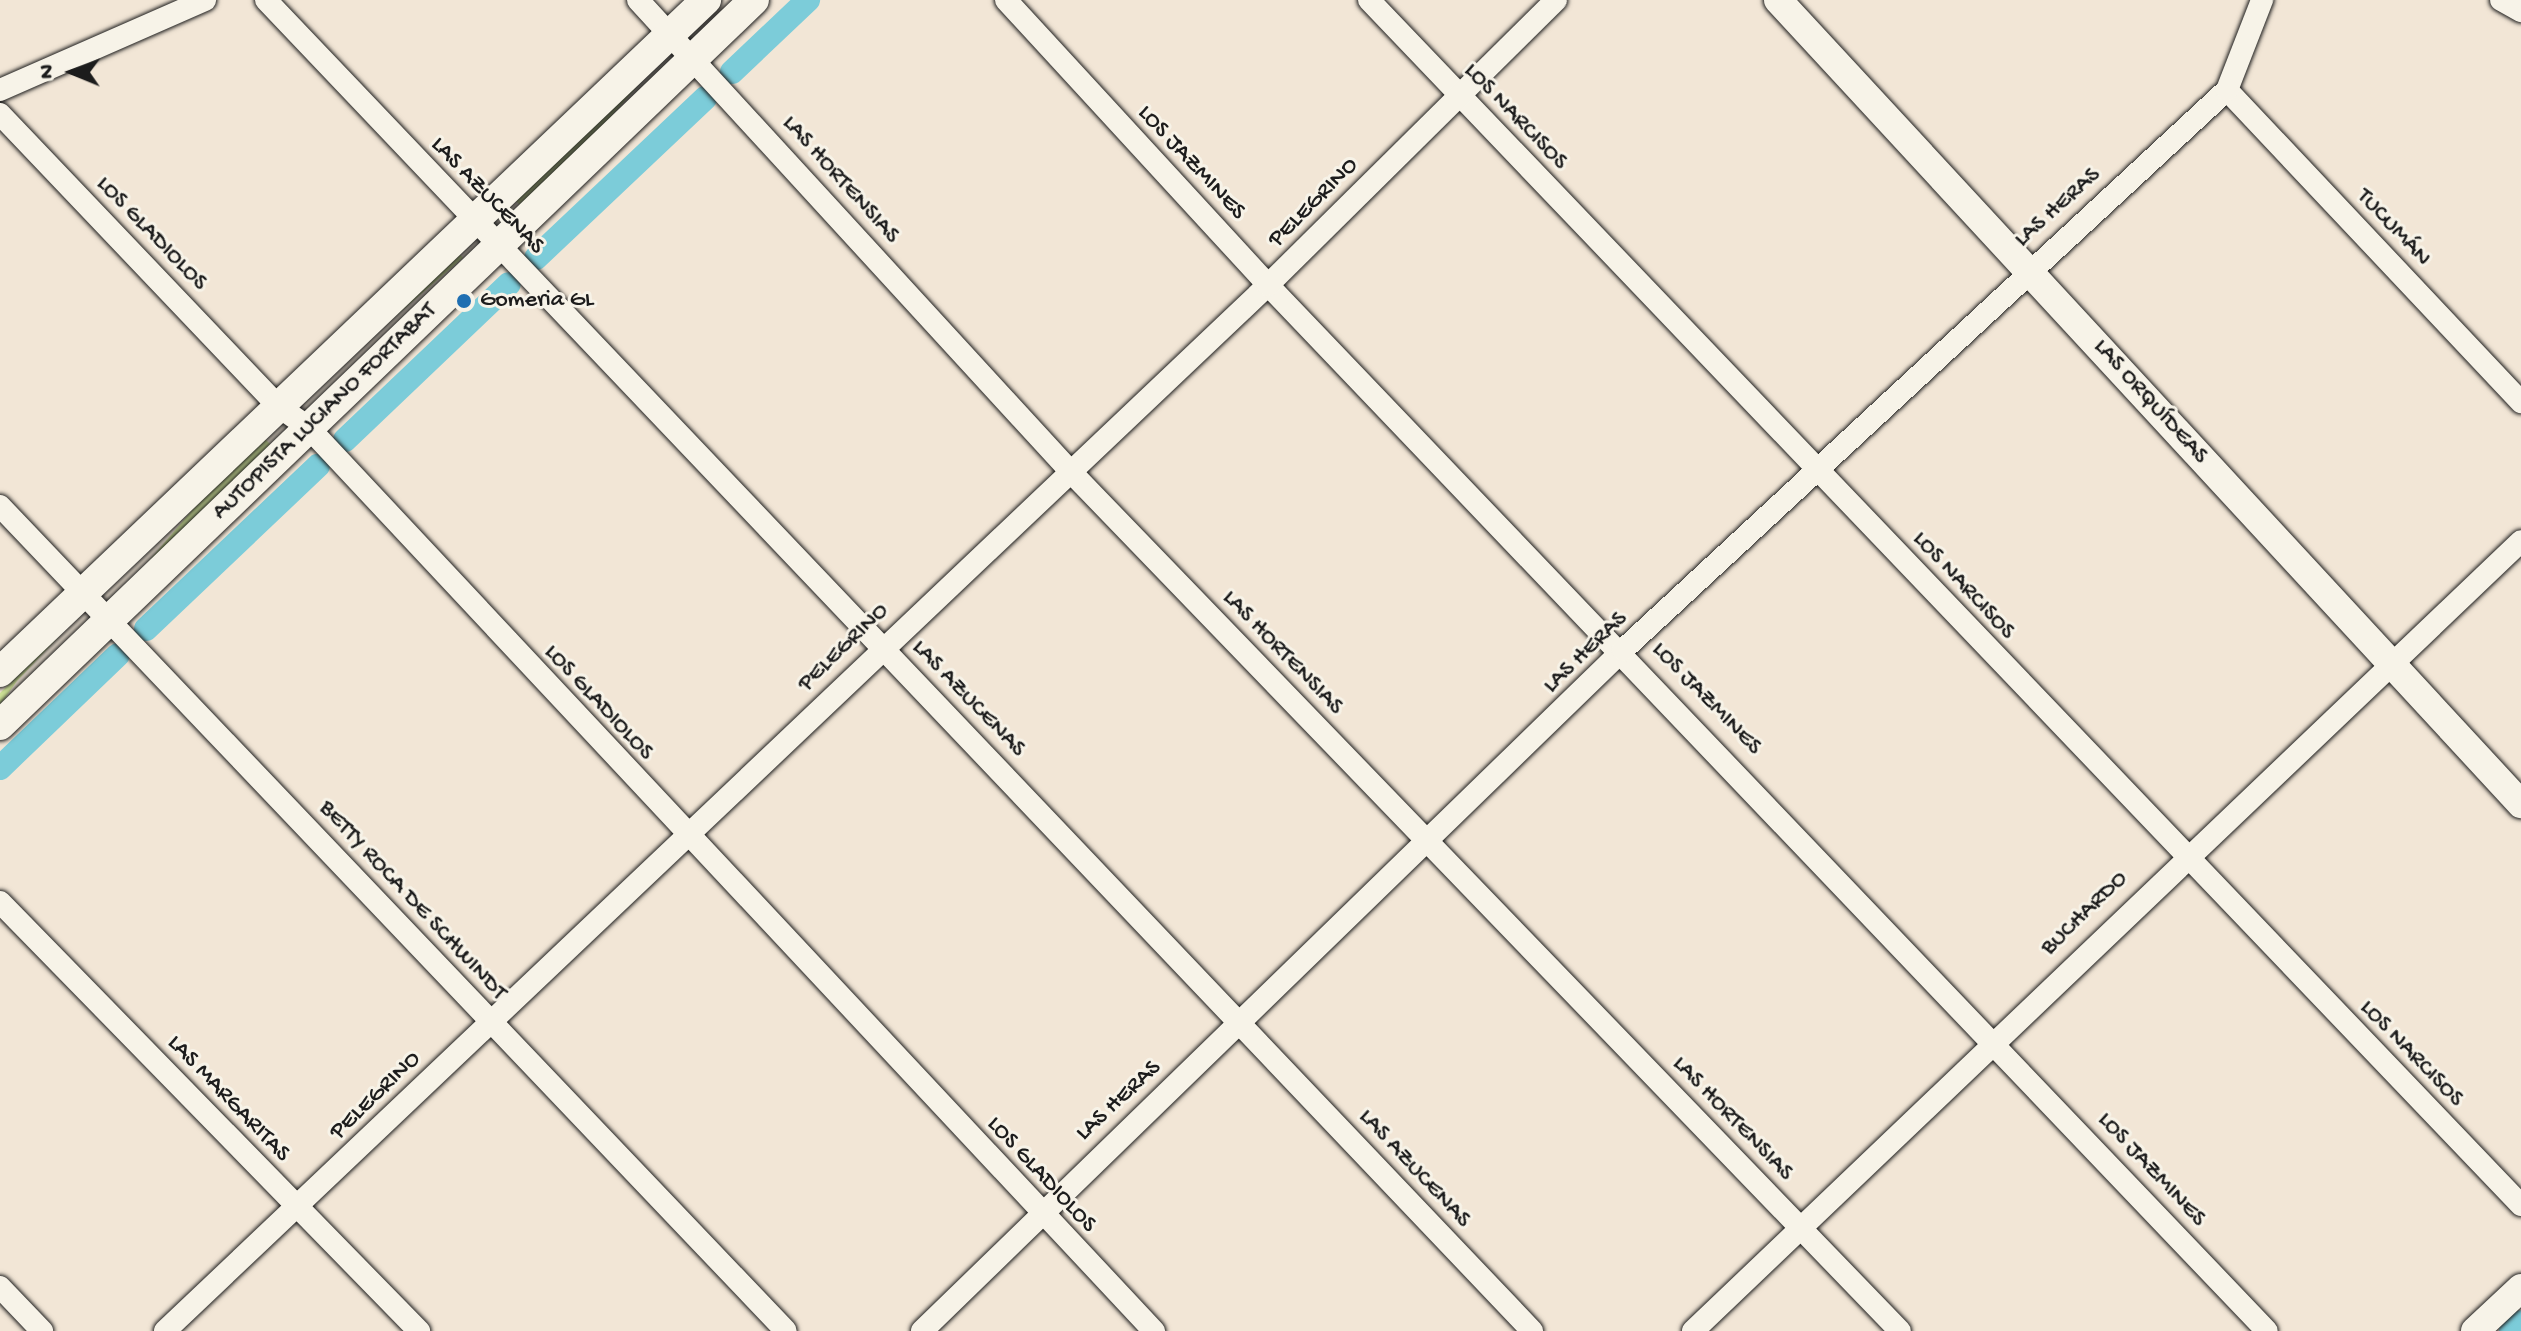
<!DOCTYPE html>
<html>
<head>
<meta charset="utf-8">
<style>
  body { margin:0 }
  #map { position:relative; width:2521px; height:1331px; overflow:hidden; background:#f2e6d6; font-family:"Gochi Hand",sans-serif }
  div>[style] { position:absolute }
  .green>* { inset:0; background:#d0e398; transform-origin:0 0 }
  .canal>* { height:24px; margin:-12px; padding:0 12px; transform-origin:12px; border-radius:12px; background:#7cccd9 }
  .roads { filter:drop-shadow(0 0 2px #1c1c1c) drop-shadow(0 0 2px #1c1c1c) }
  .minor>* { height:22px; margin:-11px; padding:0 11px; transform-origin:11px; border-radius:11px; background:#f7f3e8 }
  .tertiary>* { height:28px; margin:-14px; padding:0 14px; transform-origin:14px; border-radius:14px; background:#f7f3e8 }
  .secondary>* { height:30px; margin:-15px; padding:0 15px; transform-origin:15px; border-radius:15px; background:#f7f3e8 }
  .dots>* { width:22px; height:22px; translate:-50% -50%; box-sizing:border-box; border:4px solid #f7f3e8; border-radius:50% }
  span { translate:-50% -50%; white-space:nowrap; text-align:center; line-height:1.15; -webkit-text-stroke:6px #f7f3e8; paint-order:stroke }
  .street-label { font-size:24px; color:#1c1c1c }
  .poi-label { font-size:24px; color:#1c1c1c }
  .left { translate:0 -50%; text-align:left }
  .north { position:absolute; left:32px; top:32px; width:80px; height:80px; -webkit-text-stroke:6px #f7f3e8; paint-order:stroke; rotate:271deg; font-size:22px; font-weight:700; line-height:32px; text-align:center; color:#1c1c1c }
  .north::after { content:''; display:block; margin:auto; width:28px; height:36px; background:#1c1c1c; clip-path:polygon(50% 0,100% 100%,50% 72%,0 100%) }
</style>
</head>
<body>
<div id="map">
  <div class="green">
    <i style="clip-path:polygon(657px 64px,592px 138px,522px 207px,515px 200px)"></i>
    <i style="left:457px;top:251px;width:9px;height:197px;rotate:49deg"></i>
    <i style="clip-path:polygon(265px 439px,271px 445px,130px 583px,194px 508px)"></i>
    <i style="clip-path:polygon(71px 624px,17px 681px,0 705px,0 693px)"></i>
  </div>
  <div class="canal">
    <i style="left:732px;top:72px;width:105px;rotate:-43.5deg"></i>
    <i style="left:536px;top:258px;width:233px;rotate:-43.4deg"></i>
    <i style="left:345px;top:440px;width:226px;rotate:-43.6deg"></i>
    <i style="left:146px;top:629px;width:237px;rotate:-43.5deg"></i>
    <i style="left:0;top:768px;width:163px;rotate:-43.8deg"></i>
    <i style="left:2511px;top:1331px;width:13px;rotate:-42deg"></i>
  </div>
  <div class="roads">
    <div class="minor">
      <i style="left:266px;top:0;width:1837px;rotate:46.43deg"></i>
      <i style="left:638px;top:0;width:639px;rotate:47.47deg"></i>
      <i style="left:1070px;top:471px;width:1195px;rotate:46.02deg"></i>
      <i style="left:1006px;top:0;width:387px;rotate:47.4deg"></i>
      <i style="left:1268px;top:285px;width:1446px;rotate:46.32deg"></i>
      <i style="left:1369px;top:0;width:1667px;rotate:46.29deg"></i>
      <i style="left:2501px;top:0;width:23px;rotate:29deg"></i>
      <i style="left:0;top:90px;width:224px;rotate:-23.7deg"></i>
      <i style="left:2227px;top:90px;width:429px;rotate:46.7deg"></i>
      <i style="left:0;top:114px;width:403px;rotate:46.4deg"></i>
      <i style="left:278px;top:406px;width:35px;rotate:35deg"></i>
      <i style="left:307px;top:426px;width:1240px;rotate:46.9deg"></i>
      <i style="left:0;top:506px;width:1139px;rotate:46.39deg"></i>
      <i style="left:0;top:902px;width:600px;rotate:45.68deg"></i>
      <i style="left:0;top:1287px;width:61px;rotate:46.3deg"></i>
      <i style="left:165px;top:1331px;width:1520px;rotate:-43.48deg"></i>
      <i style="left:1268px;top:285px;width:405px;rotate:-44.7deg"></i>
      <i style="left:922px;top:1331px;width:977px;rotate:-44.17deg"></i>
      <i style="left:1623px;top:650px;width:824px;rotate:-42.84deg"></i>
      <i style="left:2227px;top:90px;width:97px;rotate:-68.7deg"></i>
      <i style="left:1693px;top:1331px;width:1144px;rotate:-43.65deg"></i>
    </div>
    <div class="tertiary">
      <i style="left:1778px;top:0;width:1095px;rotate:47.26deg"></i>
      <i style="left:2475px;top:1331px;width:63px;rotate:-43.1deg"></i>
    </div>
    <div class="secondary">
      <i style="left:0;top:672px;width:975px;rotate:-43.59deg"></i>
      <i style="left:0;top:725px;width:1046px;rotate:-43.88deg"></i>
    </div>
  </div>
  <div class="dots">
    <i style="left:464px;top:301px;background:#1f6fb2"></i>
  </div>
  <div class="street-label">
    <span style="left:1515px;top:117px;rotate:46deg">LOS NARCISOS</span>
    <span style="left:1191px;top:163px;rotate:47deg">LOS JAZMINES</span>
    <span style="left:840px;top:180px;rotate:48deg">LAS HORTENSIAS</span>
    <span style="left:487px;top:196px;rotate:46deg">LAS AZUCENAS</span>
    <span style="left:1314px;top:203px;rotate:-45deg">PELEGRINO</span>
    <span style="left:2058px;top:208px;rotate:-42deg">LAS HERAS</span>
    <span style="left:2393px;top:228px;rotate:47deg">TUCUMÁN</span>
    <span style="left:151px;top:234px;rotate:46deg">LOS GLADIOLOS</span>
    <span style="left:2150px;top:402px;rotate:48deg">LAS ORQUÍDEAS</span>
    <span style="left:325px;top:412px;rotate:-44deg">AUTOPISTA LUCIANO FORTABAT</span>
    <span style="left:1963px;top:586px;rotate:47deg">LOS NARCISOS</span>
    <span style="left:844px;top:648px;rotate:-44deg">PELEGRINO</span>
    <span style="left:1282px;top:653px;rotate:46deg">LAS HORTENSIAS</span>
    <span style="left:1586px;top:653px;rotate:-44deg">LAS HERAS</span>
    <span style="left:968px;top:699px;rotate:46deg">LAS AZUCENAS</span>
    <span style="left:1706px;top:699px;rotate:46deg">LOS JAZMINES</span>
    <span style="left:598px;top:703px;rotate:47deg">LOS GLADIOLOS</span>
    <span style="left:412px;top:901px;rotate:47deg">BETTY ROCA DE SCHWINDT</span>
    <span style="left:2085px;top:914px;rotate:-44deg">BUCHARDO</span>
    <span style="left:2411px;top:1054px;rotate:46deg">LOS NARCISOS</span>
    <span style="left:376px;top:1096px;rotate:-44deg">PELEGRINO</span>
    <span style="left:228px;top:1099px;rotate:46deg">LAS MARGARITAS</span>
    <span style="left:1119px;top:1101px;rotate:-43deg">LAS HERAS</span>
    <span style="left:1732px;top:1119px;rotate:46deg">LAS HORTENSIAS</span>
    <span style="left:1414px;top:1169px;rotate:47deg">LAS AZUCENAS</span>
    <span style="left:2151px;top:1170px;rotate:47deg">LOS JAZMINES</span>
    <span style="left:1041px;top:1175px;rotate:47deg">LOS GLADIOLOS</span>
  </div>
  <div class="poi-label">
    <span class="left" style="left:480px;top:301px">Gomeria GL</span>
  </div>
  <div class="north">N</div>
</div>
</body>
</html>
